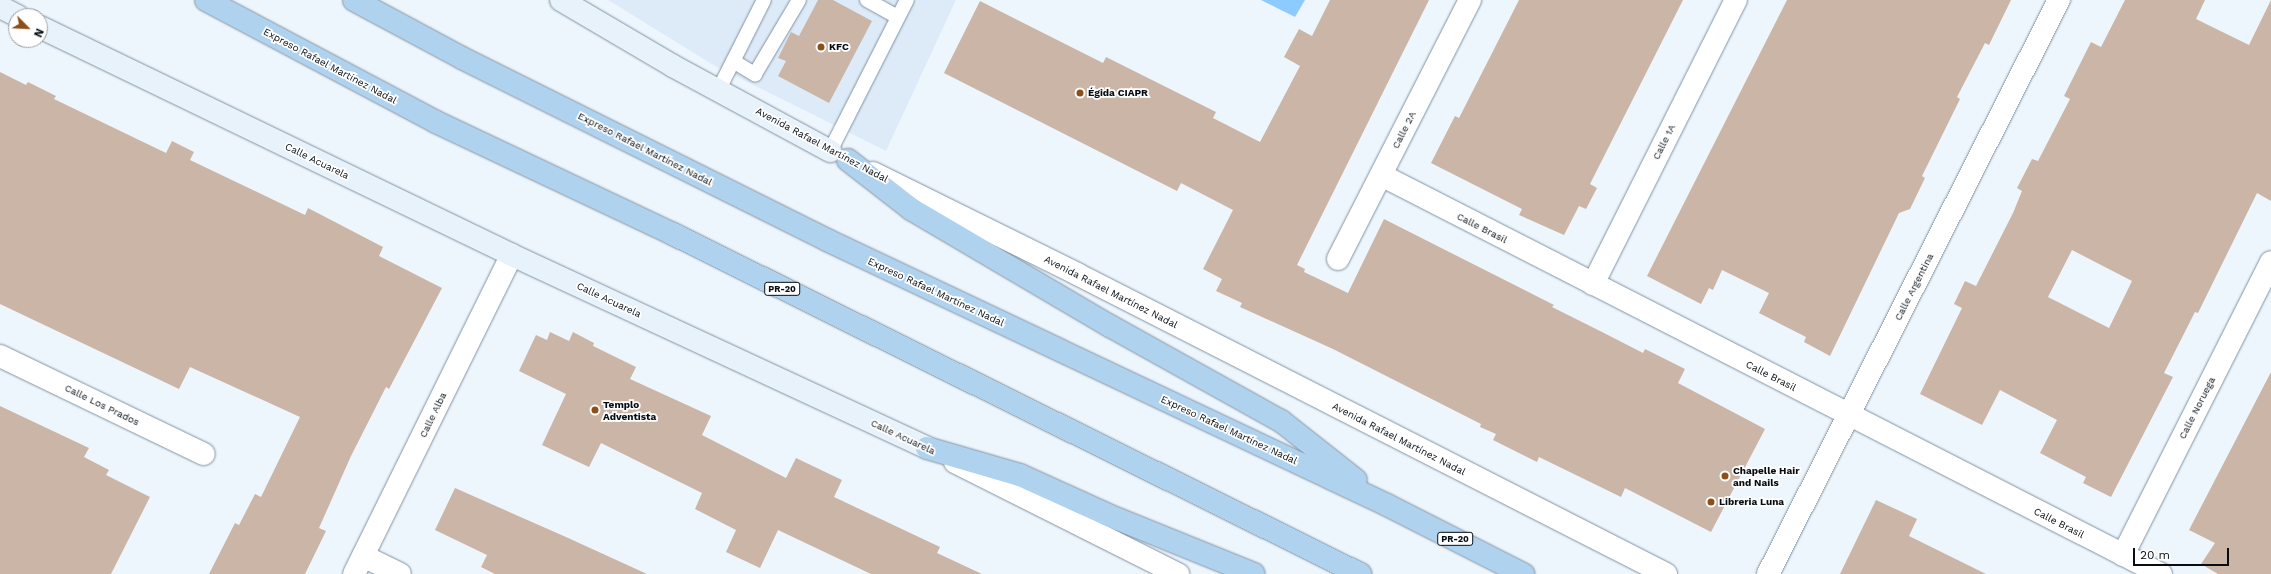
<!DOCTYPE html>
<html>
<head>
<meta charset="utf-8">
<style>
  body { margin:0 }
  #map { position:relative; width:2271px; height:574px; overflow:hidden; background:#eef6fd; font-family:"Work Sans",sans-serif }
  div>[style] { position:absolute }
  .built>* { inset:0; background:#ddebf9 }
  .green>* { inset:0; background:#8dcbfe }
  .building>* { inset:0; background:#cab5a7 }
  .roads { filter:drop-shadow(0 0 1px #8193a3) drop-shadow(0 0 1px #8193a3) }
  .lane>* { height:14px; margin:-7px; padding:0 7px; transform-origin:7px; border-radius:7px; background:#fff }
  .street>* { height:22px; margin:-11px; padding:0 11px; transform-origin:11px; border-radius:11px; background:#fff }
  .secondary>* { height:22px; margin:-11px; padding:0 11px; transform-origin:11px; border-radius:11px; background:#e7f2fa }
  .highway>* { height:22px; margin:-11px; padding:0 11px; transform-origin:11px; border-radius:11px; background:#afd2ef }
  .dots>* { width:11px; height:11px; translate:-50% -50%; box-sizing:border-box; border:2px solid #fff; border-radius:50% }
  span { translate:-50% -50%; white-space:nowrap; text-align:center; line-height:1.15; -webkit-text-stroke:3.5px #fff; paint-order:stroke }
  .shield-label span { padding:1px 3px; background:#fff; border:1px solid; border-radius:3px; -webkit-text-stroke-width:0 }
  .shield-label { font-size:9px; color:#070d13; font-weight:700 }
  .poi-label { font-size:10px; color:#070d13; font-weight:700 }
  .left { translate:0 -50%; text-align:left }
  .street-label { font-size:10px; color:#070d13 }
  .north { position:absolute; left:8px; top:8px; width:40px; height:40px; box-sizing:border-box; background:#fff; border:1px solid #9c9ea1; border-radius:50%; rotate:114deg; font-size:11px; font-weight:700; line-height:16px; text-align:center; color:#070d13 }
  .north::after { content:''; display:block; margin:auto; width:14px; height:18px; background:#8e4e18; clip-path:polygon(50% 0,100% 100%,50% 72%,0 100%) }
  .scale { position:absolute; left:2133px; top:548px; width:96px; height:18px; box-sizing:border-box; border:2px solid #070d13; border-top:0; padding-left:5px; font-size:12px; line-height:14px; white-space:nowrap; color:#070d13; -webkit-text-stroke:3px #fff; paint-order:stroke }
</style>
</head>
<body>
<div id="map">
  <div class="built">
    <i style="clip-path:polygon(608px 0,956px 0,886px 151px,715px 66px)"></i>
  </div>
  <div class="green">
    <i style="clip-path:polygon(1261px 0,1305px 0,1295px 17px)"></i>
  </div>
  <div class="building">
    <i style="clip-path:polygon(818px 0,833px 0,872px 21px,829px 103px,778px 76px,786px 61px,778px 58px,791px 32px,799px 36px)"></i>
    <i style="clip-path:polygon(1330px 0,1429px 0,1297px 265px,1305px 269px,1304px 272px,1348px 293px,1384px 219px,1554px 305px,1552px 307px,1602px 332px,1643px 353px,1645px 349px,1685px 369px,1678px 383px,1765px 429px,1711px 532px,1625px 488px,1621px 497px,1539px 457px,1537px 462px,1493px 440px,1496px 434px,1480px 427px,1481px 424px,1333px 349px,1240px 307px,1242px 303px,1216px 291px,1222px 279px,1203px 269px,1233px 210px,1181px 183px,1177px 191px,944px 73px,980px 1px,1103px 63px,1106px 57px,1216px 112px,1213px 118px,1260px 142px,1300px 66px,1284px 57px,1299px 29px,1312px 36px)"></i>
    <i style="clip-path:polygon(1519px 0,1683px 0,1590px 184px,1597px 188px,1586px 209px,1579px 206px,1564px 235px,1519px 215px,1522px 209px,1431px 163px,1455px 116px,1459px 118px)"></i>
    <i style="clip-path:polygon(1787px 0,2011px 0,1989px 45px,1985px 43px,1957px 97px,1960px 99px,1922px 176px,1925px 178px,1910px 209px,1899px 213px,1830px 356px,1804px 342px,1806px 337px,1759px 313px,1769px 293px,1722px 270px,1713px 290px,1709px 288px,1701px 304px,1647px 276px)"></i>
    <i style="clip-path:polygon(evenodd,2125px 0,2205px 0,2196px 19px,2249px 45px,2271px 0,2271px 201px,2257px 193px,2198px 313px,2195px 312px,2164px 373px,2173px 377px,2111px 497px,2083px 483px,2086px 477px,2040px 453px,2057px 420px,2000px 390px,1982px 425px,1920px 394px,1962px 308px,1954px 304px,1965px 281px,1976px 286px,2013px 213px,2022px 191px,2017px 188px,2032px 159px,2038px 161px,2070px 99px,2064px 96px,2091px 42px,2101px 47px,2125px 0,2072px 250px,2132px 281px,2109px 328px,2048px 297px,2072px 250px)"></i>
    <i style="clip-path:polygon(0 72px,26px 85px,28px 82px,56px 96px,54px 99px,166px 153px,172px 141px,194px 152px,190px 160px,305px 215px,308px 208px,383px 247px,379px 256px,442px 288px,389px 389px,386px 387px,351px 456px,319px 528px,326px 531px,305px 574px,209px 574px,235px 523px,239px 525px,255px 494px,261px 497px,300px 417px,190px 367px,179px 389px,0 304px)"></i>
    <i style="clip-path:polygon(550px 332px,569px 341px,573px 332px,594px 343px,593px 346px,636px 367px,630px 379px,711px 416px,702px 435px,786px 478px,796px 458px,842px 480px,834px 497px,940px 547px,937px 553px,982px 574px,871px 574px,778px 530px,760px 568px,726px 552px,736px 530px,695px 509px,702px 493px,601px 443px,589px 467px,542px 445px,566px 394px,519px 371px,536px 335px,547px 340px)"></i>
    <i style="clip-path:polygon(2271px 372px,2271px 574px,2218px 574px,2201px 564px,2215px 543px,2189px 530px)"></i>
    <i style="clip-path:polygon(0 406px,89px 448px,84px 457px,109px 470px,106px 475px,150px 497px,111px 574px,0 574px)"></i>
    <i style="clip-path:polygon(455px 488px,566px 537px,647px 574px,495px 574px,481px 567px,487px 555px,435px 530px)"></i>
    <i style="clip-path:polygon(1876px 500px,1917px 519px,1909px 536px,1986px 574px,1840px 574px)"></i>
  </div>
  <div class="roads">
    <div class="lane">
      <i style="left:867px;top:0;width:35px;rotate:29deg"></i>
      <i style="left:733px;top:61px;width:26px;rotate:31deg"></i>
      <i style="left:755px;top:74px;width:86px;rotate:-59.3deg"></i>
      <i style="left:718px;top:91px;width:102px;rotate:-63.2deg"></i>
      <i style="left:830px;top:151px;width:169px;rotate:-63deg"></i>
    </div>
    <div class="street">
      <i style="left:873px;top:173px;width:228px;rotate:26.3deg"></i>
      <i style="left:1077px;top:274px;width:661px;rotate:26.99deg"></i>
      <i style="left:1381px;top:175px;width:876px;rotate:27.09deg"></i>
      <i style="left:1338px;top:259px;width:291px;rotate:-63deg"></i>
      <i style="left:1593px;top:284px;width:318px;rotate:-63.3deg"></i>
      <i style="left:0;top:356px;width:226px;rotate:25.7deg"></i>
      <i style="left:955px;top:462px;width:250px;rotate:26.7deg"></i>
      <i style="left:2123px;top:555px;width:328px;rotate:-63.2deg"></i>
      <i style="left:363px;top:556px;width:41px;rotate:25.9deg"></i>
      <i style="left:354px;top:574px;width:356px;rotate:-63.7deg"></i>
      <i style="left:1768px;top:574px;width:644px;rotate:-63.12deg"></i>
    </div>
    <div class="secondary">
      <i style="left:561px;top:0;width:130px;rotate:30.5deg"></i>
      <i style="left:673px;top:66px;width:179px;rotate:28.4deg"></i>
      <i style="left:0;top:7px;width:20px;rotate:27deg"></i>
      <i style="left:40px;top:27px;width:524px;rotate:25.78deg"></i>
      <i style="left:512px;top:255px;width:458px;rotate:24.9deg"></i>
    </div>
    <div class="highway">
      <i style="left:206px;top:0;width:260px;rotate:27.9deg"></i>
      <i style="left:436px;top:122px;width:262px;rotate:25.3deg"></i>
      <i style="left:673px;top:234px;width:767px;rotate:26.33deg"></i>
      <i style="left:354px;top:0;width:123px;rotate:28.2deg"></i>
      <i style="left:462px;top:58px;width:408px;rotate:26.5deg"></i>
      <i style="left:827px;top:240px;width:620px;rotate:25.32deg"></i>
      <i style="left:1387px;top:505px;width:153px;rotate:26.9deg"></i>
      <i style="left:848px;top:160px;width:80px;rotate:37.9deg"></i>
      <i style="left:911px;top:209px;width:231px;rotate:30.5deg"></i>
      <i style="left:1110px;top:326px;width:196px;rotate:29.1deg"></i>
      <i style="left:1281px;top:421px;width:95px;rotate:38.2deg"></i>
      <i style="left:927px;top:448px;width:97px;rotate:16.2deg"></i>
      <i style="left:1020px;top:475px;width:97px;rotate:24.4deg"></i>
      <i style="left:1108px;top:515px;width:157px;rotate:22deg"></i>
    </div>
  </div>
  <div class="dots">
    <i style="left:821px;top:47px;background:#8e4e18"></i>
    <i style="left:1080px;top:93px;background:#8e4e18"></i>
    <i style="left:595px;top:410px;background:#8e4e18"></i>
    <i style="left:1725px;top:476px;background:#8e4e18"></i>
    <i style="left:1711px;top:502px;background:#8e4e18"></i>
  </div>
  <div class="shield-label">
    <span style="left:782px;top:289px">PR-20</span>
    <span style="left:1455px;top:539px">PR-20</span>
  </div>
  <div class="poi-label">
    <span class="left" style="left:829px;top:47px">KFC</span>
    <span class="left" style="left:1088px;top:93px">Égida CIAPR</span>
    <span class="left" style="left:603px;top:410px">Templo<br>Adventista</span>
    <span class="left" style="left:1733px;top:476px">Chapelle Hair<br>and Nails</span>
    <span class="left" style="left:1719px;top:502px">Libreria Luna</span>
  </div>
  <div class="street-label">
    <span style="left:330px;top:66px;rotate:28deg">Expreso Rafael Martínez Nadal</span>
    <span style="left:1404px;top:130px;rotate:-63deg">Calle 2A</span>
    <span style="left:1664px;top:142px;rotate:-63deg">Calle 1A</span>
    <span style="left:822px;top:145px;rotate:28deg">Avenida Rafael Martínez Nadal</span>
    <span style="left:645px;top:149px;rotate:27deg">Expreso Rafael Martínez Nadal</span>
    <span style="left:317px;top:161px;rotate:26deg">Calle Acuarela</span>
    <span style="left:1482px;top:228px;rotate:27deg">Calle Brasil</span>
    <span style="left:1914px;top:287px;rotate:-63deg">Calle Argentina</span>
    <span style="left:936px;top:292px;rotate:25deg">Expreso Rafael Martínez Nadal</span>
    <span style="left:1111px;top:292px;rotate:27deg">Avenida Rafael Martínez Nadal</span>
    <span style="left:609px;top:300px;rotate:25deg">Calle Acuarela</span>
    <span style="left:1771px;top:376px;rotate:27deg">Calle Brasil</span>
    <span style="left:102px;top:405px;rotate:26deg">Calle Los Prados</span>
    <span style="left:2197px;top:408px;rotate:-63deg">Calle Noruega</span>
    <span style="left:433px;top:415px;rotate:-64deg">Calle Alba</span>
    <span style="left:1229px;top:430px;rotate:25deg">Expreso Rafael Martínez Nadal</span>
    <span style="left:903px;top:437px;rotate:25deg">Calle Acuarela</span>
    <span style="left:1399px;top:439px;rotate:27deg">Avenida Rafael Martínez Nadal</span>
    <span style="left:2059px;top:523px;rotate:27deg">Calle Brasil</span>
  </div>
  <div class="north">N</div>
  <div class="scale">20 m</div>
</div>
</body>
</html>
